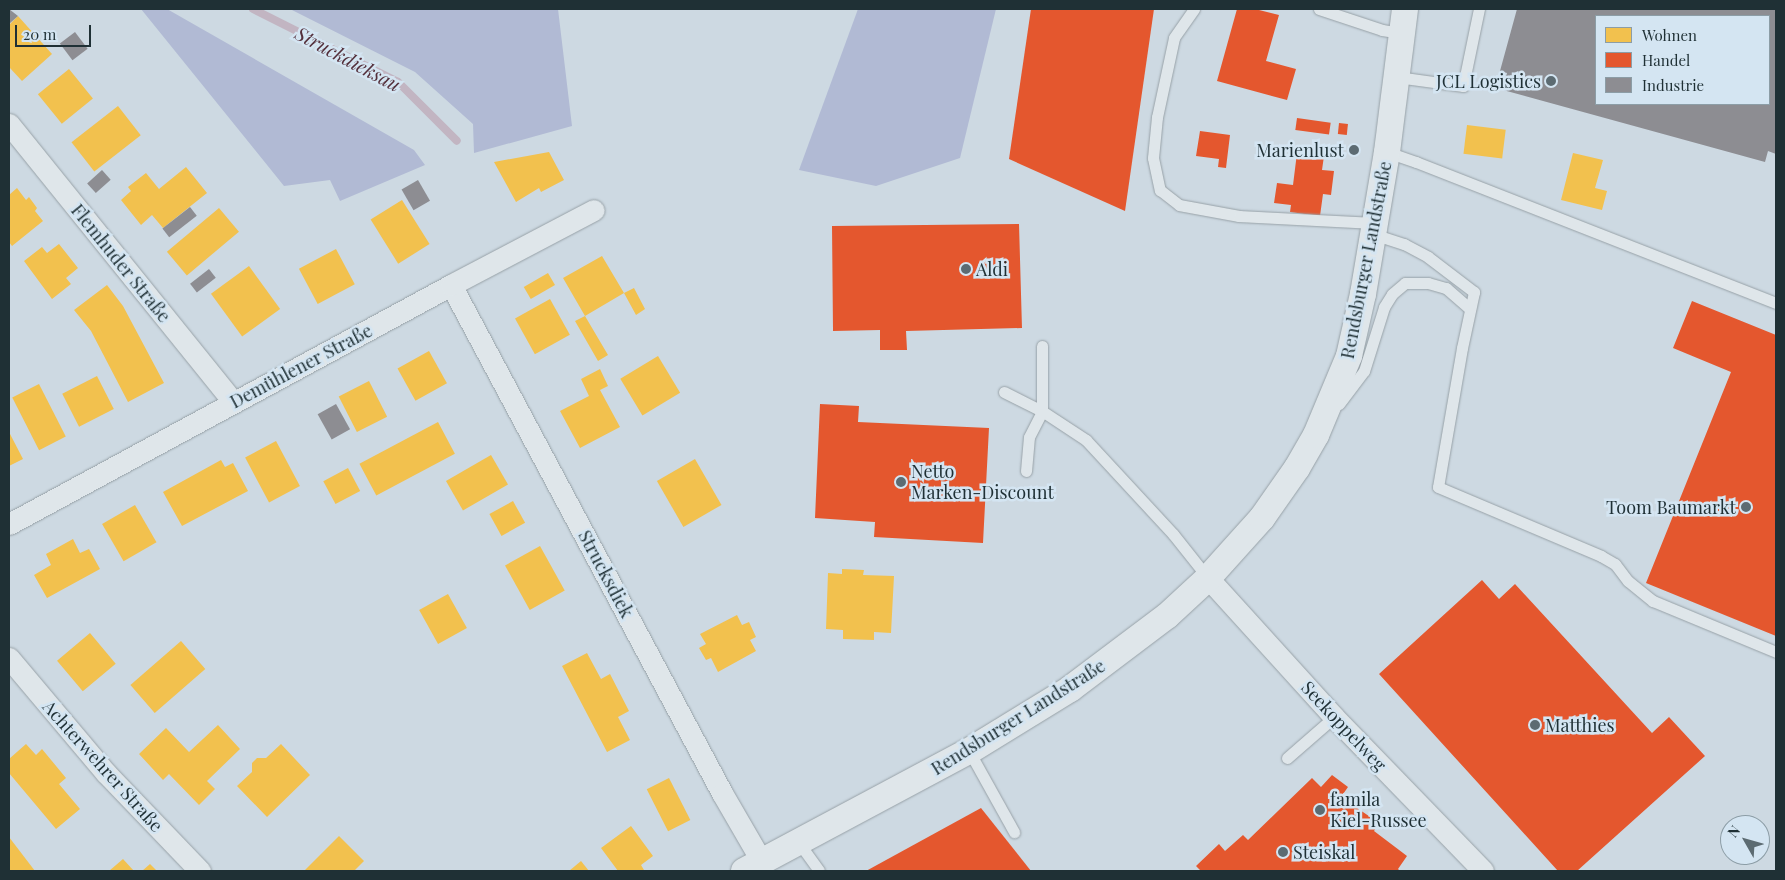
<!DOCTYPE html>
<html>
<head>
<meta charset="utf-8">
<style>
  body { margin:0 }
  #map { position:relative; width:1785px; height:880px; overflow:hidden; background:#cdd9e2; font-family:"Playfair Display",serif }
  div>[style] { position:absolute }
  .green>* { inset:0; background:#b1bad4 }
  .homes>* { inset:0; background:#f2c14e; transform-origin:0 0 }
  .shops>* { inset:0; background:#e4572e; transform-origin:0 0 }
  .industry>* { inset:0; background:#8d8d92; transform-origin:0 0 }
  .stream>* { height:8px; margin:-4px; padding:0 4px; transform-origin:4px; border-radius:4px; background:#c2b5c2 }
  .roads { filter:drop-shadow(0 0 1px #97a1a7) drop-shadow(0 0 1px #97a1a7) }
  .service>* { height:11px; margin:-5.5px; padding:0 5.5px; transform-origin:5.5px; border-radius:5.5px; background:#dfe6ea }
  .minor>* { height:21px; margin:-10.5px; padding:0 10.5px; transform-origin:10.5px; border-radius:10.5px; background:#dfe6ea }
  .tertiary>* { height:26px; margin:-13px; padding:0 13px; transform-origin:13px; border-radius:13px; background:#dfe6ea }
  .dots>* { width:14px; height:14px; translate:-50% -50%; box-sizing:border-box; border:2px solid #d4e5f2; border-radius:50% }
  span { translate:-50% -50%; white-space:nowrap; text-align:center; line-height:1.15; -webkit-text-stroke:5px #d4e5f2; paint-order:stroke }
  .poi-label { font-size:18px; color:#1f3035 }
  .right { translate:-100% -50%; text-align:right }
  .left { translate:0 -50%; text-align:left }
  .street-label { font-size:18px; color:#1f3035 }
  .water-label { font-size:19px; color:#54303c; font-style:italic }
  .frame { position:absolute; inset:0; border:10px solid #1f3035; pointer-events:none }
  .legend { position:absolute; left:1595px; top:15px; width:175px; height:90px; box-sizing:border-box; background:#d4e5f2; border:1px solid #8c9da6; margin:0; padding:6px 9px; list-style:none; font-size:15px; color:#1f3035 }
  .legend li { display:flex; align-items:center; gap:10px; height:25px }
  .legend b { width:25px; border:1px solid #8c9da6 }
  .north { position:absolute; left:1720px; top:815px; width:50px; height:50px; box-sizing:border-box; background:#d4e5f2; border:1px solid #8c9da6; border-radius:50%; rotate:308deg; font-size:14px; font-weight:700; line-height:20px; text-align:center; color:#1f3035 }
  .north::after { content:''; display:block; margin:auto; width:18px; height:22px; background:#5c6b72; clip-path:polygon(50% 0,100% 100%,50% 72%,0 100%) }
  .scale { position:absolute; left:15px; top:25px; width:76px; height:22px; box-sizing:border-box; border:2px solid #1f3035; border-top:0; padding-left:6px; font-size:15px; line-height:18px; white-space:nowrap; color:#1f3035; -webkit-text-stroke:4px #d4e5f2; paint-order:stroke }
</style>
</head>
<body>
<div id="map">
  <div class="green">
    <i style="clip-path:polygon(141px 9px,167px 9px,414px 150px,425px 165px,340px 201px,330px 180px,284px 186px)"></i>
    <i style="clip-path:polygon(290px 9px,558px 9px,572px 126px,474px 153px,473px 124px,415px 72px)"></i>
    <i style="clip-path:polygon(858px 9px,996px 9px,960px 158px,876px 186px,799px 170px)"></i>
  </div>
  <div class="homes">
    <i style="clip-path:polygon(18px 16px,52px 54px,22px 81px,9px 67px,9px 25px)"></i>
    <i style="left:69px;top:69px;width:38px;height:40px;rotate:51deg"></i>
    <i style="left:118px;top:106px;width:37px;height:59px;rotate:52deg"></i>
    <i style="left:1467px;top:125px;width:39px;height:29px;rotate:7deg"></i>
    <i style="clip-path:polygon(549px 152px,564px 180px,541px 192px,539px 188px,516px 202px,494px 162px)"></i>
    <i style="clip-path:polygon(1573px 153px,1603px 160px,1595px 188px,1607px 191px,1602px 210px,1561px 200px)"></i>
    <i style="clip-path:polygon(186px 167px,207px 193px,163px 228px,152px 215px,141px 225px,121px 200px,131px 191px,128px 187px,146px 173px,159px 189px)"></i>
    <i style="clip-path:polygon(17px 188px,26px 200px,29px 197px,37px 208px,35px 211px,43px 221px,12px 246px,9px 242px,9px 195px)"></i>
    <i style="left:402px;top:200px;width:52px;height:37px;rotate:58deg"></i>
    <i style="left:219px;top:208px;width:31px;height:68px;rotate:50deg"></i>
    <i style="clip-path:polygon(59px 244px,78px 268px,66px 278px,71px 284px,52px 299px,24px 261px,42px 247px,47px 253px)"></i>
    <i style="left:336px;top:249px;width:40px;height:42px;rotate:62deg"></i>
    <i style="clip-path:polygon(602px 256px,624px 293px,634px 288px,645px 309px,636px 315px,624px 293px,585px 316px,608px 355px,598px 361px,575px 321px,585px 316px,563px 278px)"></i>
    <i style="left:249px;top:266px;width:53px;height:47px;rotate:54deg"></i>
    <i style="left:548px;top:273px;width:14px;height:28px;rotate:60deg"></i>
    <i style="clip-path:polygon(107px 285px,123px 306px,164px 383px,128px 402px,91px 331px,74px 310px)"></i>
    <i style="left:550px;top:299px;width:41px;height:40px;rotate:61deg"></i>
    <i style="left:429px;top:351px;width:37px;height:36px;rotate:61deg"></i>
    <i style="left:658px;top:356px;width:43px;height:44px;rotate:59deg"></i>
    <i style="clip-path:polygon(600px 369px,608px 386px,600px 390px,620px 427px,580px 448px,560px 411px,589px 396px,581px 379px)"></i>
    <i style="left:97px;top:376px;width:37px;height:39px;rotate:63deg"></i>
    <i style="left:369px;top:381px;width:40px;height:34px;rotate:63deg"></i>
    <i style="left:39px;top:384px;width:59px;height:30px;rotate:63deg"></i>
    <i style="left:438px;top:422px;width:36px;height:89px;rotate:62deg"></i>
    <i style="clip-path:polygon(9px 432px,23px 459px,9px 466px)"></i>
    <i style="left:276px;top:441px;width:51px;height:35px;rotate:62deg"></i>
    <i style="left:491px;top:455px;width:34px;height:52px;rotate:60deg"></i>
    <i style="left:695px;top:459px;width:53px;height:44px;rotate:60deg"></i>
    <i style="clip-path:polygon(221px 460px,225px 467px,233px 463px,248px 491px,182px 526px,163px 492px)"></i>
    <i style="left:348px;top:468px;width:26px;height:28px;rotate:62deg"></i>
    <i style="left:513px;top:501px;width:25px;height:27px;rotate:61deg"></i>
    <i style="left:135px;top:505px;width:43px;height:38px;rotate:60deg"></i>
    <i style="clip-path:polygon(73px 539px,80px 553px,89px 549px,100px 569px,47px 598px,34px 575px,51px 565px,46px 554px)"></i>
    <i style="left:540px;top:546px;width:51px;height:40px;rotate:61deg"></i>
    <i style="clip-path:polygon(842px 569px,864px 570px,863px 575px,894px 576px,891px 633px,874px 632px,874px 640px,843px 639px,843px 630px,826px 629px,828px 573px,842px 574px)"></i>
    <i style="left:448px;top:594px;width:39px;height:33px;rotate:61deg"></i>
    <i style="clip-path:polygon(737px 615px,742px 625px,749px 622px,756px 637px,750px 640px,756px 651px,718px 672px,711px 658px,706px 660px,699px 648px,706px 644px,700px 634px)"></i>
    <i style="left:90px;top:633px;width:40px;height:43px;rotate:50deg"></i>
    <i style="left:181px;top:641px;width:37px;height:67px;rotate:49deg"></i>
    <i style="clip-path:polygon(587px 653px,601px 679px,610px 674px,629px 711px,618px 717px,630px 740px,607px 752px,562px 666px)"></i>
    <i style="clip-path:polygon(218px 725px,240px 749px,207px 781px,215px 789px,199px 805px,169px 774px,163px 780px,139px 754px,166px 728px,189px 752px)"></i>
    <i style="clip-path:polygon(26px 744px,36px 755px,42px 749px,66px 778px,59px 784px,80px 809px,56px 829px,9px 773px,9px 759px)"></i>
    <i style="clip-path:polygon(281px 744px,310px 775px,267px 817px,237px 786px,252px 772px,252px 763px,257px 758px,266px 758px)"></i>
    <i style="left:669px;top:778px;width:47px;height:25px;rotate:63deg"></i>
    <i style="clip-path:polygon(631px 826px,653px 856px,641px 865px,644px 870px,642px 871px,618px 871px,601px 848px)"></i>
    <i style="clip-path:polygon(339px 836px,364px 861px,354px 871px,304px 871px)"></i>
    <i style="clip-path:polygon(9px 837px,35px 871px,9px 871px)"></i>
    <i style="clip-path:polygon(123px 859px,134px 871px,109px 871px)"></i>
    <i style="clip-path:polygon(581px 861px,589px 871px,569px 871px)"></i>
    <i style="clip-path:polygon(150px 864px,157px 871px,142px 871px)"></i>
  </div>
  <div class="shops">
    <i style="clip-path:polygon(1031px 9px,1154px 9px,1125px 211px,1009px 159px)"></i>
    <i style="clip-path:polygon(1237px 9px,1255px 9px,1279px 15px,1266px 61px,1296px 69px,1287px 100px,1217px 81px)"></i>
    <i style="left:1297px;top:118px;width:34px;height:12px;rotate:8deg"></i>
    <i style="left:1339px;top:123px;width:9px;height:11px;rotate:6deg"></i>
    <i style="clip-path:polygon(1200px 131px,1230px 135px,1226px 168px,1218px 167px,1219px 159px,1196px 156px)"></i>
    <i style="clip-path:polygon(1297px 153px,1324px 156px,1322px 170px,1334px 171px,1331px 195px,1323px 194px,1320px 216px,1290px 212px,1291px 205px,1274px 203px,1277px 183px,1293px 185px)"></i>
    <i style="clip-path:polygon(1019px 224px,1022px 328px,906px 331px,907px 350px,880px 350px,880px 330px,833px 331px,832px 226px)"></i>
    <i style="clip-path:polygon(1692px 301px,1776px 335px,1776px 636px,1646px 583px,1731px 372px,1673px 348px)"></i>
    <i style="clip-path:polygon(820px 404px,859px 406px,858px 422px,989px 428px,983px 543px,874px 537px,875px 522px,815px 518px)"></i>
    <i style="clip-path:polygon(1482px 580px,1499px 599px,1515px 584px,1652px 733px,1669px 717px,1705px 756px,1577px 871px,1558px 871px,1379px 674px)"></i>
    <i style="clip-path:polygon(1332px 775px,1348px 787px,1341px 797px,1379px 823px,1374px 831px,1407px 856px,1398px 869px,1400px 871px,1201px 871px,1196px 866px,1219px 844px,1225px 851px,1243px 835px,1248px 840px,1312px 778px,1321px 787px)"></i>
    <i style="clip-path:polygon(981px 808px,1031px 871px,866px 871px)"></i>
  </div>
  <div class="industry">
    <i style="clip-path:polygon(9px 9px,18px 16px,9px 24px)"></i>
    <i style="clip-path:polygon(evenodd,1517px 9px,1776px 9px,1776px 154px,1768px 151px,1765px 162px,1503px 90px,1507px 73px,1500px 71px,1517px 9px,1596px 16px,1769px 16px,1769px 104px,1596px 104px,1596px 16px)"></i>
    <i style="left:75px;top:32px;width:21px;height:19px;rotate:53deg"></i>
    <i style="left:102px;top:170px;width:13px;height:20px;rotate:48deg"></i>
    <i style="left:418px;top:180px;width:24px;height:19px;rotate:60deg"></i>
    <i style="left:190px;top:207px;width:11px;height:35px;rotate:52deg"></i>
    <i style="left:209px;top:269px;width:11px;height:24px;rotate:52deg"></i>
    <i style="left:336px;top:404px;width:29px;height:21px;rotate:61deg"></i>
  </div>
  <div class="stream">
    <i style="left:253px;top:9px;width:162px;rotate:26.7deg"></i>
    <i style="left:398px;top:82px;width:83px;rotate:45deg"></i>
  </div>
  <div class="roads">
    <div class="service">
      <i style="left:1194px;top:9px;width:35px;rotate:125deg"></i>
      <i style="left:1174px;top:38px;width:81px;rotate:102.1deg"></i>
      <i style="left:1157px;top:117px;width:41px;rotate:95.6deg"></i>
      <i style="left:1153px;top:158px;width:33px;rotate:78deg"></i>
      <i style="left:1160px;top:190px;width:24px;rotate:38deg"></i>
      <i style="left:1179px;top:205px;width:61px;rotate:10.4deg"></i>
      <i style="left:1239px;top:216px;width:135px;rotate:3deg"></i>
      <i style="left:1319px;top:9px;width:66px;rotate:18.4deg"></i>
      <i style="left:1382px;top:30px;width:20px;rotate:9deg"></i>
      <i style="left:1397px;top:77px;width:67px;rotate:7.8deg"></i>
      <i style="left:1463px;top:86px;width:79px;rotate:-78.3deg"></i>
      <i style="left:1387px;top:152px;width:31px;rotate:19deg"></i>
      <i style="left:1416px;top:162px;width:387px;rotate:21.4deg"></i>
      <i style="left:1373px;top:234px;width:33px;rotate:18deg"></i>
      <i style="left:1404px;top:244px;width:27px;rotate:28deg"></i>
      <i style="left:1428px;top:257px;width:58px;rotate:37.3deg"></i>
      <i style="left:1474px;top:292px;width:57px;rotate:102.1deg"></i>
      <i style="left:1462px;top:348px;width:141px;rotate:99.8deg"></i>
      <i style="left:1438px;top:487px;width:177px;rotate:22.9deg"></i>
      <i style="left:1601px;top:556px;width:16px;rotate:30deg"></i>
      <i style="left:1615px;top:564px;width:21px;rotate:53deg"></i>
      <i style="left:1628px;top:581px;width:32px;rotate:39deg"></i>
      <i style="left:1653px;top:601px;width:133px;rotate:22.5deg"></i>
      <i style="left:1004px;top:392px;width:42px;rotate:26.6deg"></i>
      <i style="left:1042px;top:411px;width:53px;rotate:33.4deg"></i>
      <i style="left:1086px;top:440px;width:128px;rotate:47.2deg"></i>
      <i style="left:1173px;top:534px;width:56px;rotate:51.5deg"></i>
      <i style="left:1339px;top:404px;width:41px;rotate:-52.9deg"></i>
      <i style="left:1364px;top:371px;width:67px;rotate:-72.6deg"></i>
      <i style="left:1384px;top:307px;width:15px;rotate:-58deg"></i>
      <i style="left:1392px;top:294px;width:17px;rotate:-40deg"></i>
      <i style="left:1405px;top:283px;width:23px"></i>
      <i style="left:1428px;top:283px;width:19px;rotate:16deg"></i>
      <i style="left:1446px;top:288px;width:32px;rotate:41deg"></i>
      <i style="left:1026px;top:471px;width:34px;rotate:-85deg"></i>
      <i style="left:1029px;top:437px;width:29px;rotate:-63deg"></i>
      <i style="left:1042px;top:411px;width:65px;rotate:-90deg"></i>
      <i style="left:969px;top:751px;width:93px;rotate:60.9deg"></i>
      <i style="left:1287px;top:758px;width:62px;rotate:-41.1deg"></i>
      <i style="left:799px;top:843px;width:34px;rotate:54deg"></i>
    </div>
    <div class="minor">
      <i style="left:9px;top:124px;width:357px;rotate:51.1deg"></i>
      <i style="left:451px;top:285px;width:576px;rotate:61.92deg"></i>
      <i style="left:722px;top:793px;width:80px;rotate:59.9deg"></i>
      <i style="left:9px;top:524px;width:502px;rotate:-28.4deg"></i>
      <i style="left:451px;top:285px;width:161px;rotate:-27.7deg"></i>
      <i style="left:1208px;top:578px;width:188px;rotate:47.8deg"></i>
      <i style="left:1334px;top:717px;width:214px;rotate:45.9deg"></i>
      <i style="left:9px;top:658px;width:150px;rotate:49.9deg"></i>
      <i style="left:106px;top:773px;width:136px;rotate:46.2deg"></i>
    </div>
    <div class="tertiary">
      <i style="left:744px;top:871px;width:255px;rotate:-28.1deg"></i>
      <i style="left:969px;top:751px;width:119px;rotate:-31.5deg"></i>
      <i style="left:1070px;top:689px;width:121px;rotate:-37deg"></i>
      <i style="left:1167px;top:616px;width:56px;rotate:-42.8deg"></i>
      <i style="left:1208px;top:578px;width:81px;rotate:-48deg"></i>
      <i style="left:1262px;top:518px;width:61px;rotate:-55deg"></i>
      <i style="left:1297px;top:468px;width:38px;rotate:-60deg"></i>
      <i style="left:1316px;top:435px;width:86px;rotate:-67.3deg"></i>
      <i style="left:1349px;top:356px;width:64px;rotate:-77.3deg"></i>
      <i style="left:1363px;top:294px;width:144px;rotate:-80.4deg"></i>
      <i style="left:1387px;top:152px;width:144px;rotate:-82.8deg"></i>
    </div>
  </div>
  <div class="dots">
    <i style="left:1551px;top:81px;background:#5c6b72"></i>
    <i style="left:1354px;top:150px;background:#5c6b72"></i>
    <i style="left:966px;top:269px;background:#5c6b72"></i>
    <i style="left:901px;top:482px;background:#5c6b72"></i>
    <i style="left:1746px;top:507px;background:#5c6b72"></i>
    <i style="left:1535px;top:725px;background:#5c6b72"></i>
    <i style="left:1320px;top:810px;background:#5c6b72"></i>
    <i style="left:1283px;top:852px;background:#5c6b72"></i>
  </div>
  <div class="poi-label">
    <span class="right" style="left:1541px;top:81px">JCL Logistics</span>
    <span class="right" style="left:1344px;top:150px">Marienlust</span>
    <span class="left" style="left:976px;top:269px">Aldi</span>
    <span class="left" style="left:911px;top:482px">Netto<br>Marken-Discount</span>
    <span class="right" style="left:1736px;top:507px">Toom Baumarkt</span>
    <span class="left" style="left:1545px;top:725px">Matthies</span>
    <span class="left" style="left:1330px;top:810px">famila<br>Kiel-Russee</span>
    <span class="left" style="left:1293px;top:852px">Steiskal</span>
  </div>
  <div class="street-label">
    <span style="left:1366px;top:260px;rotate:-79deg">Rendsburger Landstraße</span>
    <span style="left:121px;top:263px;rotate:51deg">Flemhuder Straße</span>
    <span style="left:301px;top:366px;rotate:-28deg">Demühlener Straße</span>
    <span style="left:606px;top:574px;rotate:62deg">Strucksdiek</span>
    <span style="left:1018px;top:717px;rotate:-32deg">Rendsburger Landstraße</span>
    <span style="left:1344px;top:726px;rotate:47deg">Seekoppelweg</span>
    <span style="left:103px;top:766px;rotate:48deg">Achterwehrer Straße</span>
  </div>
  <div class="water-label">
    <span style="left:348px;top:59px;rotate:28deg">Struckdieksau</span>
  </div>
  <div class="frame"></div>
  <ul class="legend">
  <li><b style="height:14px;background:#f2c14e"></b>Wohnen</li>
  <li><b style="height:14px;background:#e4572e"></b>Handel</li>
  <li><b style="height:14px;background:#8d8d92"></b>Industrie</li>
  </ul>
  <div class="north">N</div>
  <div class="scale">20 m</div>
</div>
</body>
</html>
